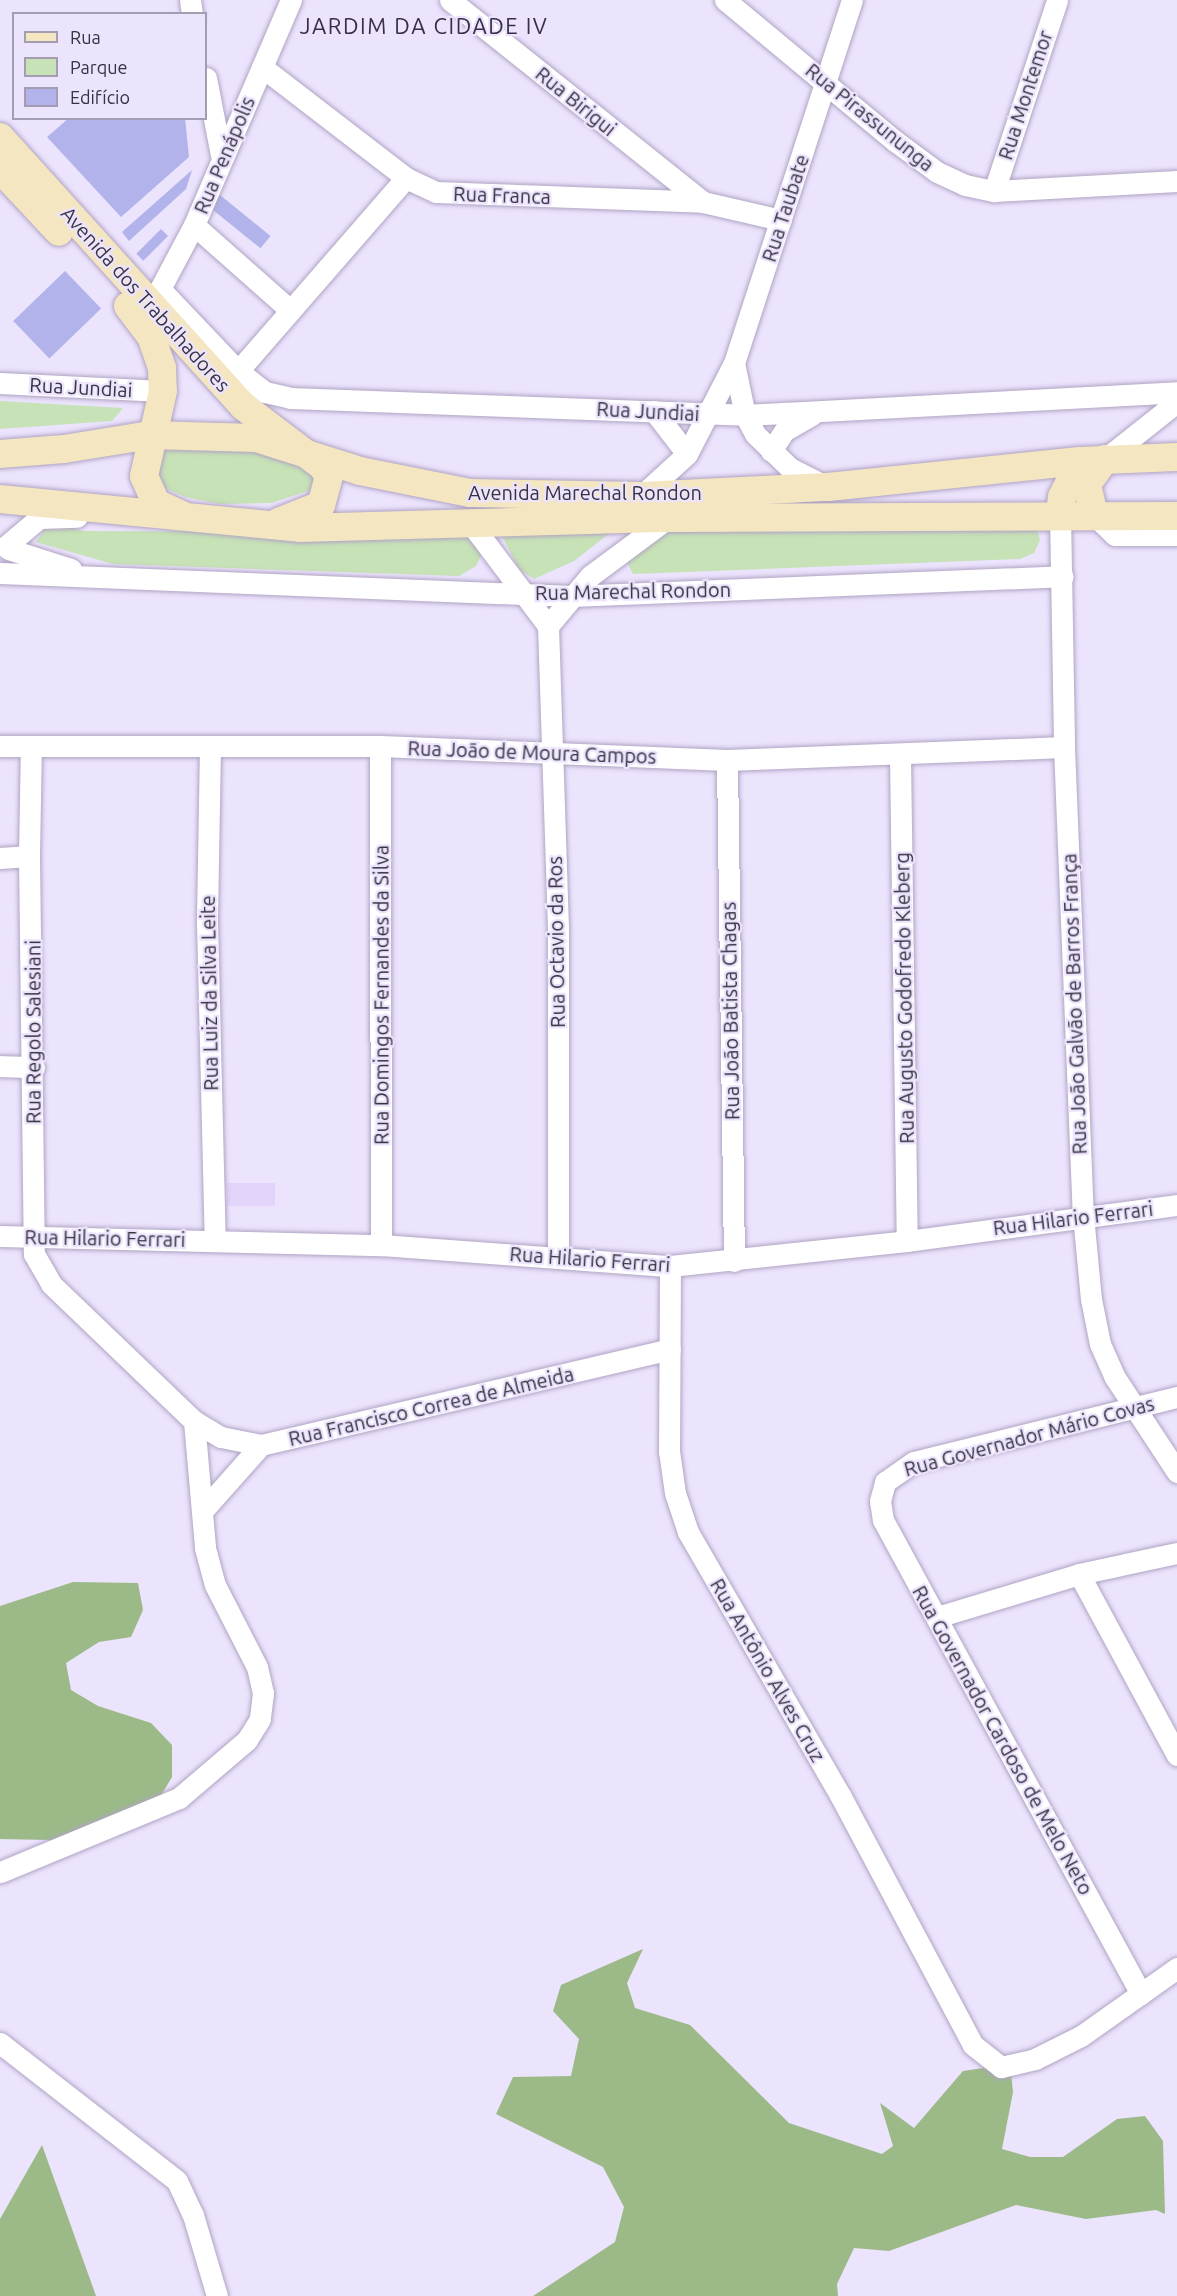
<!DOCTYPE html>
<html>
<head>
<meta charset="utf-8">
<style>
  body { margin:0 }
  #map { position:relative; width:1177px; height:2296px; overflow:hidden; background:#ece3fd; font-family:Ubuntu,sans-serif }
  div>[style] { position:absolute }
  .built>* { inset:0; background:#e2d4fb; transform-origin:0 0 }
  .green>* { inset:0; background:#c7e2b6 }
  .forest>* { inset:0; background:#9bba87 }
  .building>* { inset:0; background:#b1b3ea; transform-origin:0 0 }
  .roads { filter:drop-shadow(0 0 2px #b0a4c3) drop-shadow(0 0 2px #b0a4c3) }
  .minor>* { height:21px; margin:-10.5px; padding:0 10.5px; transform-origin:10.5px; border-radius:10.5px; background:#fff }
  .secondary>* { height:28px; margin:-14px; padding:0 14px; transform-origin:14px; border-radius:14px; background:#f5e6c2 }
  span { translate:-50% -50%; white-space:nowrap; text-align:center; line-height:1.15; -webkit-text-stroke:4.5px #ece3fd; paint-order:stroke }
  .street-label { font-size:20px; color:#383340 }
  .quarter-label { font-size:22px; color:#382e47; letter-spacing:1.5px }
  .legend { position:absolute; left:12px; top:12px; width:195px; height:108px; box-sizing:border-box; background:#ece3fd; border:2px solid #a49db1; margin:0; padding:8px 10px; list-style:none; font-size:18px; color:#383340 }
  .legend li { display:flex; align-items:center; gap:12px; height:30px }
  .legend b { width:30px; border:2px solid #a49db1 }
</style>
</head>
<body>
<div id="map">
  <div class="built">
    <i style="left:275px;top:1183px;width:23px;height:48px;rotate:90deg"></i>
  </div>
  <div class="green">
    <i style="clip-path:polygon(0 401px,123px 408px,112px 421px,0 429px)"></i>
    <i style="clip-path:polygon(206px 443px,291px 455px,315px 477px,311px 490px,271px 503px,220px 504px,185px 497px,154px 483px,162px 451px)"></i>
    <i style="clip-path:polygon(1035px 522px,1040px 540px,1034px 553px,1020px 559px,633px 574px,627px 562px,666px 532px)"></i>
    <i style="clip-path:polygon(57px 525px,84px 531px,471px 532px,484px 549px,476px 566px,459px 576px,113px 564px,36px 542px,45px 529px)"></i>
    <i style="clip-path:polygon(500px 532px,611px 532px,574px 561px,534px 579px,519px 569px)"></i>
  </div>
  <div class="forest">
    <i style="clip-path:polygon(73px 1582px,138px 1583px,143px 1610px,131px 1637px,99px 1642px,66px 1663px,71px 1690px,98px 1706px,151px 1723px,172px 1745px,172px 1777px,156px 1804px,101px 1841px,0 1839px,0 1606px)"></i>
    <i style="clip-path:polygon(643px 1949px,627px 1983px,635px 2008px,690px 2025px,789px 2123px,882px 2154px,893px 2146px,880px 2103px,914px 2128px,963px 2071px,1010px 2064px,1013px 2092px,1002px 2149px,1030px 2157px,1063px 2157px,1117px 2119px,1145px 2116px,1163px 2141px,1165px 2214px,1156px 2210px,1086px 2219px,1016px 2205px,889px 2251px,854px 2248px,837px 2284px,838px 2296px,533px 2296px,615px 2242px,624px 2207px,603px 2167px,496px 2114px,513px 2077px,571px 2076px,579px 2039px,553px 2011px,561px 1985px)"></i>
    <i style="clip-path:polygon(42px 2145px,96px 2296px,0 2296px,0 2219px)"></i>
  </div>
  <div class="building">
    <i style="clip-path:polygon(69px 118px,185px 118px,189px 157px,121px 217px,47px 137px)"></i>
    <i style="clip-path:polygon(192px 170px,186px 189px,129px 241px,122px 232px)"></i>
    <i style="left:220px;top:195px;width:65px;height:16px;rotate:39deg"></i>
    <i style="left:161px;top:229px;width:10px;height:35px;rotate:45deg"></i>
    <i style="left:65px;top:271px;width:52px;height:72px;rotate:46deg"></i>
  </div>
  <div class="roads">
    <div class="minor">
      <i style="left:190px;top:0;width:14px;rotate:82deg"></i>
      <i style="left:450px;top:0;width:324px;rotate:38.6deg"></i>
      <i style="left:725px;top:0;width:221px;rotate:39.7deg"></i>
      <i style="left:895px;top:141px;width:52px;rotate:36.4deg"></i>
      <i style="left:937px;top:172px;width:31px;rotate:25deg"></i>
      <i style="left:965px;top:185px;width:30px;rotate:12deg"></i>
      <i style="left:994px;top:191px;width:183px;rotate:-3.1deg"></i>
      <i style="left:262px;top:67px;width:182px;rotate:37.6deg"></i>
      <i style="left:406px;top:178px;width:33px;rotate:25deg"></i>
      <i style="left:436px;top:192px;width:267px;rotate:2.1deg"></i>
      <i style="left:703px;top:202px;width:80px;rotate:13deg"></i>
      <i style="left:206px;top:78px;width:78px;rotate:79deg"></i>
      <i style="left:994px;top:191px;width:201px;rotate:-71.7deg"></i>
      <i style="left:194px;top:225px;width:127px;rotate:41.5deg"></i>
      <i style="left:161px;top:290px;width:112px;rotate:46.5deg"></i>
      <i style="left:238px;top:371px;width:34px;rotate:38deg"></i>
      <i style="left:265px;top:392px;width:26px;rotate:13deg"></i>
      <i style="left:290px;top:398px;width:455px;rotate:2.1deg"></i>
      <i style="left:745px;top:415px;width:433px;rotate:-3deg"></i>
      <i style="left:153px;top:302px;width:87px;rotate:-62deg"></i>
      <i style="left:194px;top:225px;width:245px;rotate:-66.7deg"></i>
      <i style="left:734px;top:363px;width:53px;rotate:78.1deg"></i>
      <i style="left:745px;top:415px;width:21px;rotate:62deg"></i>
      <i style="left:755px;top:434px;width:49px;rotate:44.2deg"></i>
      <i style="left:790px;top:468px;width:42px;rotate:27.2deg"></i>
      <i style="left:238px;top:371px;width:256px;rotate:-49deg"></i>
      <i style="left:0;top:383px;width:163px;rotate:2.8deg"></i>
      <i style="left:654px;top:411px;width:54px;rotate:52.5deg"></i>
      <i style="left:771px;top:451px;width:24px;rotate:-57deg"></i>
      <i style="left:784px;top:431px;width:32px;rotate:-30deg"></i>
      <i style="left:1105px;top:459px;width:92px;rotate:-38.4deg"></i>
      <i style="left:641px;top:496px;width:62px;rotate:-42.4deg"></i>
      <i style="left:687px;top:454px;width:102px;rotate:-62.7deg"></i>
      <i style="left:734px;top:363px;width:382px;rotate:-72deg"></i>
      <i style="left:1060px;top:513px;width:234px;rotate:89deg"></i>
      <i style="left:1064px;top:747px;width:468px;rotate:87.7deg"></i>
      <i style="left:1083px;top:1215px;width:84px;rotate:84.6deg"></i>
      <i style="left:1091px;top:1299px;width:46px;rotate:78.7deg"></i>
      <i style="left:1100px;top:1344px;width:35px;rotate:66deg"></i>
      <i style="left:1114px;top:1376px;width:115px;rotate:56.7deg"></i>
      <i style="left:1094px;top:515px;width:29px;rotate:44deg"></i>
      <i style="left:1115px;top:535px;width:62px"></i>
      <i style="left:469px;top:521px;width:131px;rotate:53deg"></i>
      <i style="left:548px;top:626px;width:302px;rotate:88.1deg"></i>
      <i style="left:558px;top:928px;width:329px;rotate:90deg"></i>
      <i style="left:6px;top:546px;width:43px;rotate:-40.3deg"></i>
      <i style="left:39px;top:518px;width:38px;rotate:-2deg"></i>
      <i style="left:8px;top:549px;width:66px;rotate:17.6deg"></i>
      <i style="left:0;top:573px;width:571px;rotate:2.31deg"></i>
      <i style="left:571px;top:596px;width:492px;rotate:-2.3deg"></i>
      <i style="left:548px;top:626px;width:65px;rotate:-50deg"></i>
      <i style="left:590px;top:576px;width:97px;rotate:-36.6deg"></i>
      <i style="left:0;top:746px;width:380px"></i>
      <i style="left:380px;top:746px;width:347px;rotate:2.3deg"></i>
      <i style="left:727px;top:760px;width:337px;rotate:-2.2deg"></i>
      <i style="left:210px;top:746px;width:176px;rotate:91deg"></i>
      <i style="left:207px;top:922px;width:319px;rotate:88.6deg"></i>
      <i style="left:380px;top:746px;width:499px;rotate:89.9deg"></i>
      <i style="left:900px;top:756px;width:485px;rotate:89.2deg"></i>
      <i style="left:727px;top:760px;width:501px;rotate:89.2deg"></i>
      <i style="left:29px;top:856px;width:110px;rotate:-89deg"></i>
      <i style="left:0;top:858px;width:29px;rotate:-4deg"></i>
      <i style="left:29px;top:856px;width:398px;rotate:89.3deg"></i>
      <i style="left:34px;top:1254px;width:34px;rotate:60deg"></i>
      <i style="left:51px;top:1284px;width:198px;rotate:43.8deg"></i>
      <i style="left:194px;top:1421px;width:127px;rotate:85deg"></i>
      <i style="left:205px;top:1548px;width:38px;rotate:75deg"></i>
      <i style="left:215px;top:1585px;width:92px;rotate:62.9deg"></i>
      <i style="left:257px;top:1667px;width:27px;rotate:77deg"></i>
      <i style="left:263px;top:1693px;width:26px;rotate:97deg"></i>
      <i style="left:260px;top:1719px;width:25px;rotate:122deg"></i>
      <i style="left:247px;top:1740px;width:89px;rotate:139.5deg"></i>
      <i style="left:179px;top:1798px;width:194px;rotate:157.5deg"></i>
      <i style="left:0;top:1066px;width:34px;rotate:2deg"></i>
      <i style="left:0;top:1236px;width:381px;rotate:1.4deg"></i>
      <i style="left:381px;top:1245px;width:290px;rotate:4.2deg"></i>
      <i style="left:670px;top:1266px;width:238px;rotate:-6deg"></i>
      <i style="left:907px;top:1241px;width:272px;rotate:-7.6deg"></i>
      <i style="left:670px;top:1266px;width:185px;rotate:90.3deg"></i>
      <i style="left:669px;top:1451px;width:42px;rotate:81.9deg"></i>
      <i style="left:675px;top:1493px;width:41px;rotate:71.6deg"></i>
      <i style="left:688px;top:1532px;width:304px;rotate:60deg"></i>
      <i style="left:840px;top:1795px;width:283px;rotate:62deg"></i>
      <i style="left:973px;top:2045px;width:36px;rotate:38deg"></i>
      <i style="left:1001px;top:2067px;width:35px;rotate:-13deg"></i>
      <i style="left:1035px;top:2059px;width:51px;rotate:-26.6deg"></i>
      <i style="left:1081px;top:2036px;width:118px;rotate:-35.3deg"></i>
      <i style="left:194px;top:1421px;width:31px;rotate:31deg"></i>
      <i style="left:221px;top:1437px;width:41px;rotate:11.3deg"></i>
      <i style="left:261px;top:1445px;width:420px;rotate:-13.2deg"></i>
      <i style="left:205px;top:1508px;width:84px;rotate:-48.4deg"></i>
      <i style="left:1079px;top:1574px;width:206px;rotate:61.6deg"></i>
      <i style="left:937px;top:1617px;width:148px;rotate:-16.8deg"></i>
      <i style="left:1079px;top:1574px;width:100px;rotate:-12.1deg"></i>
      <i style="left:1141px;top:1994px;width:540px;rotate:-118.56deg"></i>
      <i style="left:883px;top:1520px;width:19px;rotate:-99deg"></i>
      <i style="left:880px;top:1501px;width:20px;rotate:-75deg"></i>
      <i style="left:885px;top:1482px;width:35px;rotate:-35deg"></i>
      <i style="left:914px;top:1462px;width:271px;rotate:-13.9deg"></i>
      <i style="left:0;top:2043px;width:224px;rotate:37.9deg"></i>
      <i style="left:177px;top:2181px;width:38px;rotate:65deg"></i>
      <i style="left:193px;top:2215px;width:84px;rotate:73.5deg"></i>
    </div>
    <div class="secondary">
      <i style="left:0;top:137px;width:363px;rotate:47.9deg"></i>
      <i style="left:243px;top:406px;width:99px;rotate:37.2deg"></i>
      <i style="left:322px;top:466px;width:12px;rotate:55deg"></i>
      <i style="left:329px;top:476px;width:30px;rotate:105deg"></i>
      <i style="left:321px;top:505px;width:46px;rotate:158.4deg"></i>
      <i style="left:0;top:169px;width:86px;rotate:46.9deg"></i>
      <i style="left:128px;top:306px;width:38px;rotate:53deg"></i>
      <i style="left:151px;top:336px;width:34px;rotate:71deg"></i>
      <i style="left:162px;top:368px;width:23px;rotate:88deg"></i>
      <i style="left:163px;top:391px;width:87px;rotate:102.6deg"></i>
      <i style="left:144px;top:476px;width:30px;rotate:66deg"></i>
      <i style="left:156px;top:503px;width:29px;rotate:25deg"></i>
      <i style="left:0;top:454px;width:64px;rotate:-4.5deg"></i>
      <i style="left:64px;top:449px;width:87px;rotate:-9.2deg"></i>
      <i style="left:150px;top:435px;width:106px;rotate:1.6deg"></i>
      <i style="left:256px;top:438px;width:109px;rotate:17.6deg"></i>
      <i style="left:360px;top:471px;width:112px;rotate:11.3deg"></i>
      <i style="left:470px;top:493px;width:171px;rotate:1deg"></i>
      <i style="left:641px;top:496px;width:187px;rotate:-2.8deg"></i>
      <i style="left:828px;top:487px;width:253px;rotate:-5.9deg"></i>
      <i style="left:1080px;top:461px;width:97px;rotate:-2.4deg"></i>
      <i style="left:0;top:499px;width:301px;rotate:5.5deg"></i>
      <i style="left:300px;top:528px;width:368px;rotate:-1.6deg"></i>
      <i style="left:668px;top:518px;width:509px;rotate:-0.23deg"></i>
      <i style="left:1060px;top:513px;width:16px;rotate:-83deg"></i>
      <i style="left:1062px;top:497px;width:40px;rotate:-63.4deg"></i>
      <i style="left:1094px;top:515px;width:32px;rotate:-103deg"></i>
      <i style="left:1087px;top:484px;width:31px;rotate:-54deg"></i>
    </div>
  </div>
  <div class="street-label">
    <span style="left:1025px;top:95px;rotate:-72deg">Rua Montemor</span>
    <span style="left:576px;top:101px;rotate:39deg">Rua Birigui</span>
    <span style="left:870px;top:117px;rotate:39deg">Rua Pirassununga</span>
    <span style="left:224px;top:155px;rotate:-67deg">Rua Penápolis</span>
    <span style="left:502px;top:195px;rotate:2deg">Rua Franca</span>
    <span style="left:785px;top:208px;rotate:-72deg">Rua Taubate</span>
    <span style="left:146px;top:299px;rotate:48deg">Avenida dos Trabalhadores</span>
    <span style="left:81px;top:387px;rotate:3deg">Rua Jundiai</span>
    <span style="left:648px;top:411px;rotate:3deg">Rua Jundiai</span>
    <span style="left:585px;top:492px">Avenida Marechal Rondon</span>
    <span style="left:633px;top:591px;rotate:-1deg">Rua Marechal Rondon</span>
    <span style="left:532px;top:752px;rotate:2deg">Rua João de Moura Campos</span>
    <span style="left:556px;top:942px;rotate:-91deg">Rua Octavio da Ros</span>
    <span style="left:209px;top:993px;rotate:-91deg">Rua Luiz da Silva Leite</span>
    <span style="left:381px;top:995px;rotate:-90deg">Rua Domingos Fernandes da Silva</span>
    <span style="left:904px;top:998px;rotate:-91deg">Rua Augusto Godofredo Kleberg</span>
    <span style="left:1074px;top:1004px;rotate:-92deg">Rua João Galvão de Barros França</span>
    <span style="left:730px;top:1011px;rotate:-91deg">Rua João Batista Chagas</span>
    <span style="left:33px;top:1032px;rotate:-90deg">Rua Regolo Salesiani</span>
    <span style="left:1073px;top:1218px;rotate:-7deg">Rua Hilario Ferrari</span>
    <span style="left:105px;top:1238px;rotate:1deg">Rua Hilario Ferrari</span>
    <span style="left:590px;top:1259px;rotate:4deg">Rua Hilario Ferrari</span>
    <span style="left:431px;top:1406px;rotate:-13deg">Rua Francisco Correa de Almeida</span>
    <span style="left:1029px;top:1436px;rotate:-15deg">Rua Governador Mário Covas</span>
    <span style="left:768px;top:1670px;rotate:60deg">Rua Antônio Alves Cruz</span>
    <span style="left:1003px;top:1740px;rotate:61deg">Rua Governador Cardoso de Melo Neto</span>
  </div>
  <div class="quarter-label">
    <span style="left:424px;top:26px">JARDIM DA CIDADE IV</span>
  </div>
  <ul class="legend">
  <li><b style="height:8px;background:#f5e6c2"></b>Rua</li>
  <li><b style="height:16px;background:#c7e2b6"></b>Parque</li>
  <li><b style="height:16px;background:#b1b3ea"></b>Edifício</li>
  </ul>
</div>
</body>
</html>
